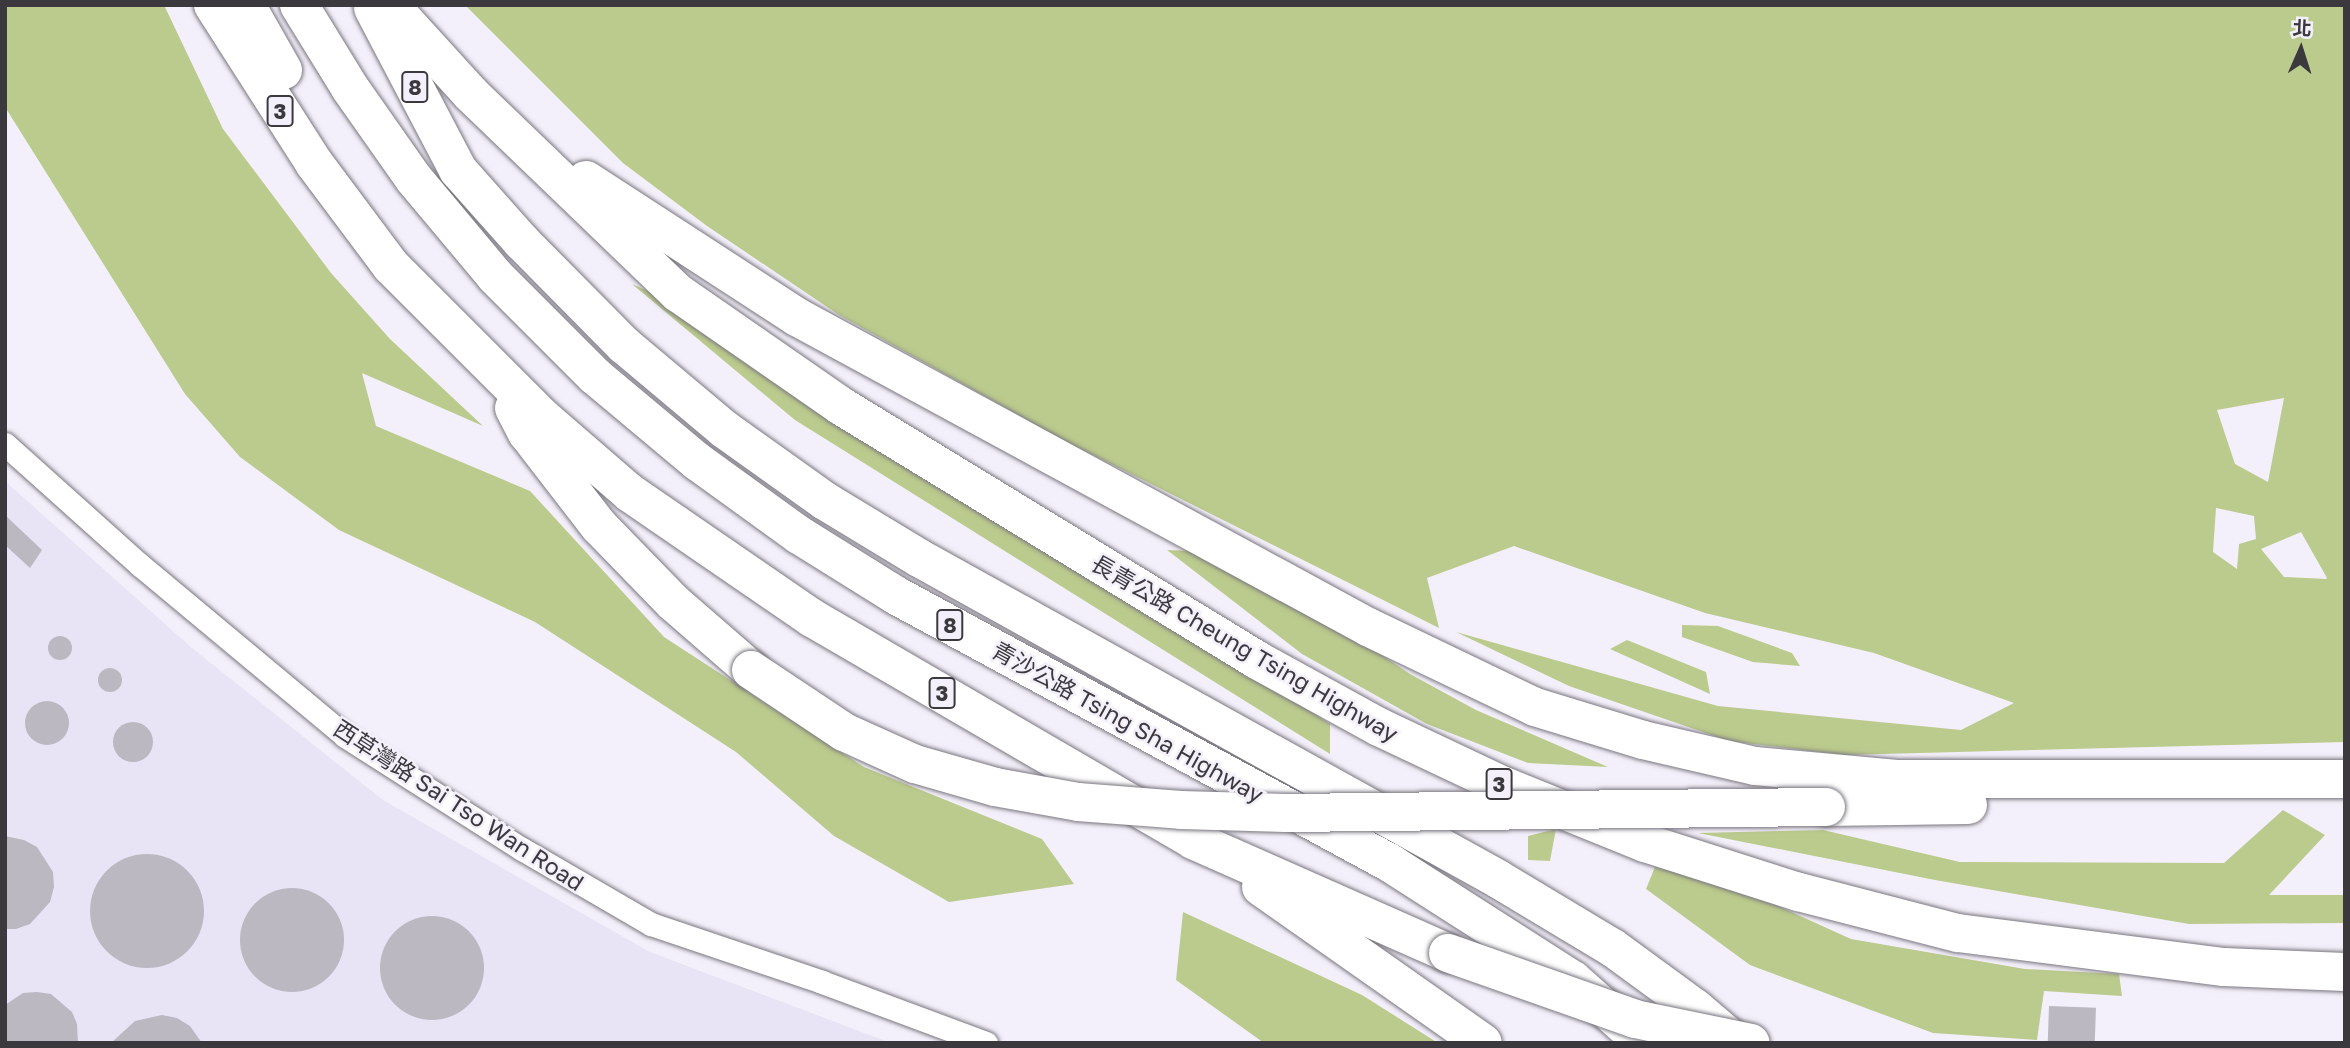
<!DOCTYPE html>
<html>
<head>
<meta charset="utf-8">
<style>
  body { margin:0 }
  #map { position:relative; width:2350px; height:1048px; overflow:hidden; background:#f4f0fb; font-family:"Golos Text","Noto Sans TC",sans-serif }
  div>[style] { position:absolute }
  .built>* { inset:0; background:#e9e4f5 }
  .forest>* { inset:0; background:#bbca8d }
  .building>* { inset:0; background:#bbb8c2; transform-origin:0 0 }
  .round { border-radius:50% }
  .roads { filter:drop-shadow(0 0 2px #79767f) drop-shadow(0 0 2px #79767f) }
  .street>* { height:23px; margin:-11.5px; padding:0 11.5px; transform-origin:11.5px; border-radius:11.5px; background:#fff }
  .highway>* { height:38px; margin:-19px; padding:0 19px; transform-origin:19px; border-radius:19px; background:#fff }
  .bridges { filter:drop-shadow(0 0 2px #79767f) drop-shadow(0 0 2px #79767f) }
  .highway-bridge>* { height:38px; margin:-19px; padding:0 19px; transform-origin:19px; border-radius:19px; background:#fff }
  span { translate:-50% -50%; white-space:nowrap; text-align:center; line-height:1.15; -webkit-text-stroke:5px #f4f0fb; paint-order:stroke }
  .shield-label span { padding:2px 5px; background:#f4f0fb; border:2px solid; border-radius:5px; -webkit-text-stroke-width:0 }
  .shield-label { font-size:21px; color:#3b393d; font-weight:700 }
  .street-label { font-size:23px; color:#3b393d }
  .frame { position:absolute; inset:0; border:7px solid #3b393d; pointer-events:none }
  .north { position:absolute; left:2266px; top:14px; width:70px; height:70px; -webkit-text-stroke:5px #f4f0fb; paint-order:stroke; rotate:3deg; font-size:19px; font-weight:700; line-height:28px; text-align:center; color:#3b393d }
  .north::after { content:''; display:block; margin:auto; width:24px; height:32px; background:#3b393d; clip-path:polygon(50% 0,100% 100%,50% 72%,0 100%) }
</style>
</head>
<body>
<div id="map">
  <div class="built">
    <i style="clip-path:polygon(5px 481px,192px 648px,383px 800px,650px 952px,891px 1043px,5px 1043px)"></i>
  </div>
  <div class="forest">
    <i style="clip-path:polygon(5px 5px,164px 5px,223px 129px,331px 273px,390px 339px,483px 426px,362px 373px,376px 426px,530px 491px,664px 637px,864px 767px,1042px 839px,1074px 884px,949px 902px,834px 836px,736px 752px,535px 622px,339px 530px,240px 457px,185px 394px,5px 107px)"></i>
    <i style="clip-path:polygon(evenodd,465px 5px,2345px 5px,2345px 742px,1844px 755px,1729px 741px,1569px 686px,1456px 632px,1718px 706px,1961px 730px,2014px 703px,1874px 653px,1705px 613px,1514px 546px,1427px 578px,1439px 628px,1065px 441px,839px 315px,707px 226px,623px 163px,465px 5px,2284px 398px,2268px 482px,2235px 464px,2217px 410px,2284px 398px,465px 5px,2216px 508px,2254px 516px,2256px 539px,2239px 544px,2237px 569px,2213px 552px,2216px 508px,465px 5px,2301px 532px,2327px 578px,2326px 579px,2284px 577px,2261px 549px,2301px 532px)"></i>
    <i style="clip-path:polygon(632px 284px,687px 308px,1330px 724px,1330px 754px,795px 420px)"></i>
    <i style="clip-path:polygon(1167px 550px,1194px 551px,1337px 625px,1410px 674px,1476px 710px,1608px 767px,1528px 763px,1427px 724px,1302px 654px)"></i>
    <i style="clip-path:polygon(1682px 625px,1718px 626px,1792px 653px,1800px 666px,1753px 662px,1682px 637px)"></i>
    <i style="clip-path:polygon(1627px 640px,1706px 672px,1710px 694px,1610px 649px)"></i>
    <i style="clip-path:polygon(2283px 810px,2325px 835px,2269px 895px,2345px 895px,2345px 923px,2189px 924px,1935px 880px,1698px 833px,1823px 830px,1960px 862px,2224px 863px)"></i>
    <i style="clip-path:polygon(1556px 829px,1550px 861px,1528px 860px,1528px 836px)"></i>
    <i style="clip-path:polygon(1655px 867px,1734px 886px,1851px 939px,2025px 969px,2119px 974px,2122px 996px,2044px 991px,2037px 1040px,1933px 1033px,1750px 965px,1646px 889px)"></i>
    <i style="clip-path:polygon(1183px 912px,1362px 995px,1438px 1043px,1264px 1043px,1176px 980px)"></i>
  </div>
  <div class="building">
    <i style="clip-path:polygon(5px 515px,42px 550px,30px 568px,5px 545px)"></i>
    <i class="round" style="left:48px;top:636px;width:24px;height:24px"></i>
    <i class="round" style="left:98px;top:668px;width:24px;height:24px"></i>
    <i class="round" style="left:25px;top:701px;width:44px;height:44px"></i>
    <i class="round" style="left:113px;top:722px;width:40px;height:40px"></i>
    <i style="clip-path:polygon(5px 836px,24px 840px,37px 847px,53px 872px,54px 887px,50px 902px,30px 924px,16px 929px,5px 929px)"></i>
    <i class="round" style="left:90px;top:854px;width:114px;height:114px"></i>
    <i class="round" style="left:240px;top:888px;width:104px;height:104px"></i>
    <i class="round" style="left:380px;top:916px;width:104px;height:104px"></i>
    <i style="clip-path:polygon(37px 992px,51px 994px,72px 1012px,77px 1024px,78px 1043px,5px 1043px,5px 1005px,23px 993px)"></i>
    <i style="left:2049px;top:1006px;width:47px;height:37px;rotate:2deg"></i>
    <i style="clip-path:polygon(162px 1015px,177px 1018px,190px 1026px,202px 1043px,111px 1043px,135px 1021px)"></i>
  </div>
  <div class="roads">
    <div class="street">
      <i style="left:5px;top:444px;width:181px;rotate:41.9deg"></i>
      <i style="left:140px;top:565px;width:267px;rotate:39.8deg"></i>
      <i style="left:345px;top:736px;width:210px;rotate:32.6deg"></i>
      <i style="left:522px;top:849px;width:149px;rotate:30.2deg"></i>
      <i style="left:651px;top:924px;width:181px;rotate:18.7deg"></i>
      <i style="left:822px;top:982px;width:175px;rotate:20.4deg"></i>
    </div>
    <div class="highway">
      <i style="left:213px;top:5px;width:188px;rotate:57.4deg"></i>
      <i style="left:314px;top:163px;width:129px;rotate:53.2deg"></i>
      <i style="left:391px;top:266px;width:212px;rotate:45deg"></i>
      <i style="left:541px;top:416px;width:118px;rotate:40.9deg"></i>
      <i style="left:630px;top:493px;width:221px;rotate:34.5deg"></i>
      <i style="left:812px;top:618px;width:441px;rotate:30.2deg"></i>
      <i style="left:1193px;top:840px;width:279px;rotate:23.9deg"></i>
      <i style="left:246px;top:5px;width:75px;rotate:60.4deg"></i>
      <i style="left:299px;top:5px;width:97px;rotate:58.4deg"></i>
      <i style="left:350px;top:88px;width:111px;rotate:54.9deg"></i>
      <i style="left:414px;top:179px;width:126px;rotate:50.1deg"></i>
      <i style="left:495px;top:276px;width:141px;rotate:45deg"></i>
      <i style="left:595px;top:376px;width:134px;rotate:39.9deg"></i>
      <i style="left:698px;top:462px;width:125px;rotate:35.9deg"></i>
      <i style="left:799px;top:535px;width:115px;rotate:31.9deg"></i>
      <i style="left:897px;top:596px;width:561px;rotate:28.44deg"></i>
      <i style="left:1390px;top:863px;width:217px;rotate:32.6deg"></i>
      <i style="left:1573px;top:980px;width:95px;rotate:41.6deg"></i>
      <i style="left:390px;top:5px;width:120px;rotate:47.7deg"></i>
      <i style="left:471px;top:94px;width:287px;rotate:43.9deg"></i>
      <i style="left:678px;top:293px;width:198px;rotate:34.7deg"></i>
      <i style="left:841px;top:406px;width:487px;rotate:31.4deg"></i>
      <i style="left:1257px;top:660px;width:139px;rotate:28.8deg"></i>
      <i style="left:1379px;top:727px;width:138px;rotate:25.3deg"></i>
      <i style="left:1504px;top:786px;width:152px;rotate:22deg"></i>
      <i style="left:1645px;top:843px;width:162px;rotate:17.7deg"></i>
      <i style="left:1799px;top:892px;width:164px;rotate:14.5deg"></i>
      <i style="left:1958px;top:933px;width:268px;rotate:7.3deg"></i>
      <i style="left:2224px;top:967px;width:121px;rotate:2.4deg"></i>
      <i style="left:373px;top:8px;width:183px;rotate:62.3deg"></i>
      <i style="left:458px;top:170px;width:96px;rotate:48.4deg"></i>
      <i style="left:522px;top:242px;width:145px;rotate:45.3deg"></i>
      <i style="left:624px;top:345px;width:131px;rotate:40deg"></i>
      <i style="left:724px;top:429px;width:124px;rotate:35.5deg"></i>
      <i style="left:825px;top:501px;width:110px;rotate:31.2deg"></i>
      <i style="left:919px;top:558px;width:662px;rotate:29deg"></i>
      <i style="left:1498px;top:879px;width:134px;rotate:31deg"></i>
      <i style="left:1613px;top:948px;width:102px;rotate:36.2deg"></i>
      <i style="left:1695px;top:1008px;width:54px;rotate:40.5deg"></i>
      <i style="left:586px;top:180px;width:252px;rotate:33deg"></i>
      <i style="left:797px;top:317px;width:650px;rotate:28.5deg"></i>
      <i style="left:1368px;top:627px;width:185px;rotate:25.6deg"></i>
      <i style="left:1535px;top:707px;width:113px;rotate:17deg"></i>
      <i style="left:1643px;top:740px;width:115px;rotate:13.1deg"></i>
      <i style="left:1755px;top:766px;width:145px;rotate:5.2deg"></i>
      <i style="left:1899px;top:779px;width:446px"></i>
      <i style="left:514px;top:408px;width:28px;rotate:63deg"></i>
      <i style="left:527px;top:433px;width:118px;rotate:52.3deg"></i>
      <i style="left:599px;top:526px;width:107px;rotate:45.8deg"></i>
      <i style="left:674px;top:603px;width:102px;rotate:41deg"></i>
      <i style="left:1826px;top:807px;width:142px;rotate:-0.8deg"></i>
      <i style="left:1261px;top:887px;width:271px;rotate:35.1deg"></i>
    </div>
  </div>
  <div class="bridges">
    <div class="highway-bridge">
      <i style="left:751px;top:670px;width:112px;rotate:33.7deg"></i>
      <i style="left:844px;top:732px;width:78px;rotate:24.3deg"></i>
      <i style="left:915px;top:764px;width:83px;rotate:16deg"></i>
      <i style="left:995px;top:787px;width:84px;rotate:10.2deg"></i>
      <i style="left:1078px;top:802px;width:103px;rotate:4.4deg"></i>
      <i style="left:1181px;top:810px;width:105px;rotate:1.6deg"></i>
      <i style="left:1286px;top:813px;width:540px;rotate:-0.64deg"></i>
      <i style="left:1448px;top:953px;width:198px;rotate:19.4deg"></i>
      <i style="left:1635px;top:1019px;width:118px;rotate:11.7deg"></i>
    </div>
  </div>
  <div class="shield-label">
    <span style="left:415px;top:87px">8</span>
    <span style="left:280px;top:111px">3</span>
    <span style="left:950px;top:625px">8</span>
    <span style="left:942px;top:693px">3</span>
    <span style="left:1499px;top:784px">3</span>
  </div>
  <div class="street-label">
    <span style="left:1245px;top:648px;rotate:30deg">長青公路 Cheung Tsing Highway</span>
    <span style="left:1128px;top:722px;rotate:29deg">青沙公路 Tsing Sha Highway</span>
    <span style="left:459px;top:805px;rotate:33deg">西草灣路 Sai Tso Wan Road</span>
  </div>
  <div class="frame"></div>
  <div class="north">北</div>
</div>
</body>
</html>
